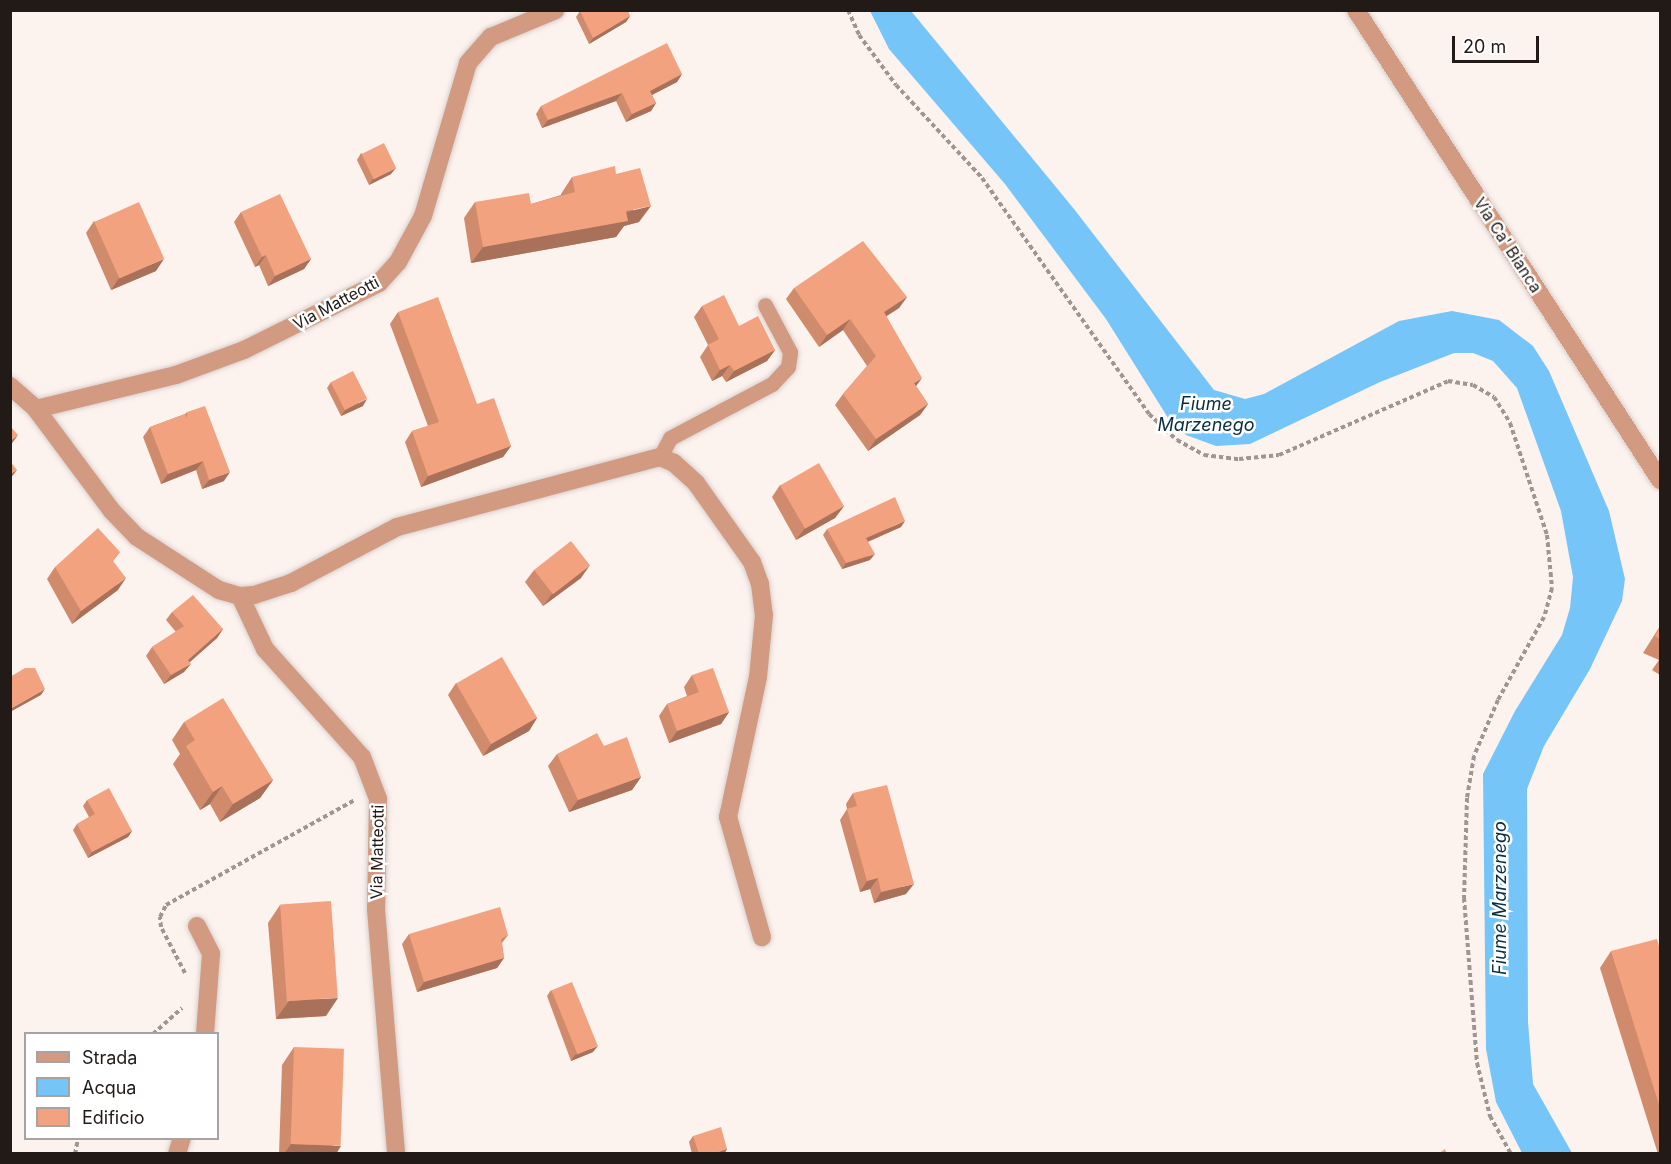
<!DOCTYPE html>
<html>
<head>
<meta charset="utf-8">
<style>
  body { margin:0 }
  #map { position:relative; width:1671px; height:1164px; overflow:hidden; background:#fcf2ee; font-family:Inter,sans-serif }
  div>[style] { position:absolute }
  .water>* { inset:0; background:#75c5f8 }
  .path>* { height:4px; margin-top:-2px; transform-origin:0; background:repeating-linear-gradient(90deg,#9f9692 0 4.5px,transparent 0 7.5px) }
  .roads { filter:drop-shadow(0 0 2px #d9cfcb) drop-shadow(0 0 2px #d9cfcb) }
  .service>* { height:15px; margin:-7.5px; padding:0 7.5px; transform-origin:7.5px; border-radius:7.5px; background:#d19a81 }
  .minor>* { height:18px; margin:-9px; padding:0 9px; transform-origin:9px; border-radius:9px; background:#d19a81 }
  .wall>* { inset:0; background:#d08b6d }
  .shaded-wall>* { inset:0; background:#a97159 }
  .building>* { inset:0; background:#f2a27f; transform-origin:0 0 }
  span { translate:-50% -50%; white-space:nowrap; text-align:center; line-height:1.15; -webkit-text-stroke:5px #fff; paint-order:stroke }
  .street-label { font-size:16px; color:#221a16 }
  .water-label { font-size:18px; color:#082e42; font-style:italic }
  .frame { position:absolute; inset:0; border:12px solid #221a16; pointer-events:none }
  .legend { position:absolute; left:24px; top:1032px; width:195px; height:108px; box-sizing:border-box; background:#fff; border:2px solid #a7a3a2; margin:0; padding:8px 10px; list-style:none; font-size:18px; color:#221a16 }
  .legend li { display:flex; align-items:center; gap:12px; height:30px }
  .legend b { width:30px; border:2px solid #a7a3a2 }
  .scale { position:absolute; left:1452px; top:36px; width:87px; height:27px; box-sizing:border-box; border:3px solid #221a16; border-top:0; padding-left:8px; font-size:18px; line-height:21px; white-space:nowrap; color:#221a16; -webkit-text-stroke:4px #fff; paint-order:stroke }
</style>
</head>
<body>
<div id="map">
  <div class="water">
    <i style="clip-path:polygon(870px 11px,911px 11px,1074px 209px,1214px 390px,1245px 399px,1264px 394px,1399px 321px,1452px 311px,1499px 320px,1533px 346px,1549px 371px,1609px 511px,1625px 579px,1622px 601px,1590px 669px,1544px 746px,1527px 789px,1528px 1022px,1533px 1084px,1572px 1153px,1522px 1153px,1496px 1102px,1486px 1049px,1483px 774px,1515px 711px,1562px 635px,1570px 608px,1573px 577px,1561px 511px,1517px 388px,1493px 361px,1473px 353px,1454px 353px,1380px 382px,1250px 444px,1216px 446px,1186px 435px,1170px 421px,1106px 319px,1005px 184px,889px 49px)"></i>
  </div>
  <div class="path">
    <i style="left:848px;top:10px;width:27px;rotate:66deg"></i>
    <i style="left:859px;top:35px;width:62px;rotate:53.5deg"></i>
    <i style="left:896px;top:85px;width:127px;rotate:47.2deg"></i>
    <i style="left:982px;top:178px;width:289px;rotate:54.7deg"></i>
    <i style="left:1149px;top:414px;width:38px;rotate:43deg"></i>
    <i style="left:1177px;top:440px;width:31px;rotate:29deg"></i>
    <i style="left:1204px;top:455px;width:35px;rotate:7deg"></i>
    <i style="left:1239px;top:459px;width:40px;rotate:-5.7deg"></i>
    <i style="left:1279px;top:455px;width:184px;rotate:-23.6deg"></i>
    <i style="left:1448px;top:381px;width:25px;rotate:9deg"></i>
    <i style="left:1473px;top:385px;width:24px;rotate:30deg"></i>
    <i style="left:1494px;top:397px;width:31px;rotate:58deg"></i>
    <i style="left:1510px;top:423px;width:118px;rotate:71.7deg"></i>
    <i style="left:1547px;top:535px;width:53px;rotate:84.6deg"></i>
    <i style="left:1552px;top:588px;width:30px;rotate:105deg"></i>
    <i style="left:1544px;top:617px;width:95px;rotate:119deg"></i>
    <i style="left:1498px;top:700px;width:61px;rotate:113.2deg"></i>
    <i style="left:1474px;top:756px;width:43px;rotate:99.5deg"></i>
    <i style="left:1467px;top:798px;width:100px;rotate:91.7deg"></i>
    <i style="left:1464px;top:898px;width:166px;rotate:85.5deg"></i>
    <i style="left:1477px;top:1063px;width:55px;rotate:76.2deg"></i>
    <i style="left:1490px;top:1116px;width:43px;rotate:61.1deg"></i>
    <i style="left:185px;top:973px;width:52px;rotate:-117.6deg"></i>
    <i style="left:161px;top:927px;width:10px;rotate:-96deg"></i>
    <i style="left:160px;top:917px;width:13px;rotate:-63deg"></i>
    <i style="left:166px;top:905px;width:216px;rotate:-29.1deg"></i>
    <i style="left:153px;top:1034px;width:39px;rotate:-42deg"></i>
    <i style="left:75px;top:1154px;width:16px;rotate:-79deg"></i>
  </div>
  <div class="roads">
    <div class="service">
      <i style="left:660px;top:457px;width:21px;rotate:-62deg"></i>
      <i style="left:670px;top:438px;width:115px;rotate:-27.9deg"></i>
      <i style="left:772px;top:384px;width:23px;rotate:-47deg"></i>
      <i style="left:788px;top:367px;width:15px;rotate:-82deg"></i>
      <i style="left:790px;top:352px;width:53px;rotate:-118deg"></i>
    </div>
    <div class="minor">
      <i style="left:1356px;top:10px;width:560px;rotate:57.1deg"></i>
      <i style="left:10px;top:386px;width:35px;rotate:41deg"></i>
      <i style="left:36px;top:409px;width:144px;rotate:-13.7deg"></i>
      <i style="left:176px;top:375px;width:72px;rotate:-20.2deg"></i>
      <i style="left:244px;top:350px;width:151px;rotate:-26.4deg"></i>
      <i style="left:379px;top:283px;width:28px;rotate:-48deg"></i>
      <i style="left:398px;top:262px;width:52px;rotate:-61.5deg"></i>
      <i style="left:423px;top:216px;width:159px;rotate:-73.6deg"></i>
      <i style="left:468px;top:63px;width:35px;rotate:-49deg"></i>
      <i style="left:491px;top:37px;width:70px;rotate:-22.6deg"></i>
      <i style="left:36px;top:409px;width:127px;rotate:53.3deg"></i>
      <i style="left:112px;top:511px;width:36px;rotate:46deg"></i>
      <i style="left:137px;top:537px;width:98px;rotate:32.9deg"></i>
      <i style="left:219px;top:590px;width:22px;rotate:16deg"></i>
      <i style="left:240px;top:596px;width:59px;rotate:64.7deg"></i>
      <i style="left:265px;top:649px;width:145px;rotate:48.1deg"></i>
      <i style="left:362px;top:757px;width:45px;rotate:69.1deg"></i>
      <i style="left:378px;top:799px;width:110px;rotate:91deg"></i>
      <i style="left:376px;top:909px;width:246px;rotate:85.3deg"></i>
      <i style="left:240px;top:596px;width:14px;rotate:-4deg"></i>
      <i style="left:254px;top:595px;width:39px;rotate:-18deg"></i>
      <i style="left:291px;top:583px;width:120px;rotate:-27.8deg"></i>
      <i style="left:397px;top:527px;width:272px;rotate:-14.9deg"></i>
      <i style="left:660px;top:457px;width:15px;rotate:23deg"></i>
      <i style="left:674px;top:463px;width:30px;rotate:42deg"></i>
      <i style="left:696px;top:483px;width:97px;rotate:54.7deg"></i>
      <i style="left:752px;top:562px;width:23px;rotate:70deg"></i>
      <i style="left:760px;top:584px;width:31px;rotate:83deg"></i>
      <i style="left:764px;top:615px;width:62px;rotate:95.5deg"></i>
      <i style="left:758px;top:677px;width:143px;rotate:102.1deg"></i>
      <i style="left:728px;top:817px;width:125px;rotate:74.2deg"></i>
      <i style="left:197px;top:926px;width:31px;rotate:63deg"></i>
      <i style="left:211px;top:954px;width:80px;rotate:94.3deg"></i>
      <i style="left:177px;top:1154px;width:17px;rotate:-73deg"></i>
    </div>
  </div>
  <div class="wall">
    <i style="clip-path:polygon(580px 11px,630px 16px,626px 22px,589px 44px,576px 17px)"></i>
    <i style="clip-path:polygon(682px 74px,677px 82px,652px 95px,656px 103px,651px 111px,626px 122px,616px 101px,542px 128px,536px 114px,541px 106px)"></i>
    <i style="clip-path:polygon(361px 153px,391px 174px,369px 185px,357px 160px)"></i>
    <i style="clip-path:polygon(616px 174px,639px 222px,624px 226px,616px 237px,471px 263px,464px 218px,475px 202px,531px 204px,561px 195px,561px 194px,572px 177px)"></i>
    <i style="clip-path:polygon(241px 212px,311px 259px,304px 269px,268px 286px,259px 265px,255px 267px,234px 222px)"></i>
    <i style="clip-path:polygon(94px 221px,156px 271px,111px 290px,86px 233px)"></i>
    <i style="clip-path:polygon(794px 288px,907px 297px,899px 308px,886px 316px,916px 386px,928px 404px,920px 415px,868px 451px,835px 405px,843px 394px,867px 366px,843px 330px,819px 347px,786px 299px)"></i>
    <i style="clip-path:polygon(702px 306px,739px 326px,775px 350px,767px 361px,726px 382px,722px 376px,712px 381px,700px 357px,708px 345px,694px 317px)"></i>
    <i style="clip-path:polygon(398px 312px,477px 404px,511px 446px,503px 457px,421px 487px,405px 442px,412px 431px,428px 426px,390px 324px)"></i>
    <i style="clip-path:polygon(331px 382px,363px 406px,341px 416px,327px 388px)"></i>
    <i style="clip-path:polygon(187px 412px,224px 481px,202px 489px,196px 470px,161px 484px,143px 437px,150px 427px,185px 414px)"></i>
    <i style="clip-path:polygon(780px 485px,844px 506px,835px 518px,796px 540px,772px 497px)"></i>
    <i style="clip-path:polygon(901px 527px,868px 542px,870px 560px,842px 569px,823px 535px,827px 529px)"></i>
    <i style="clip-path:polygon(120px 552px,113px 561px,118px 590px,72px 624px,47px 579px,55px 567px)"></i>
    <i style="clip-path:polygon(534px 570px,581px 578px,543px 606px,525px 582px)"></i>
    <i style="clip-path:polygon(172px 612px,223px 629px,217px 638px,190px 662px,184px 672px,164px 684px,146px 656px,152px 647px,176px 632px,166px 620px)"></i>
    <i style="clip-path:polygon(1660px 626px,1660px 675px,1652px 670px,1659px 660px,1643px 653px)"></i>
    <i style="clip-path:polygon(692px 675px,729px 712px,721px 724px,669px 743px,659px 716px,667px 704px,687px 696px,684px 687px)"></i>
    <i style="clip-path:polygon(456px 683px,537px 718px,529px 731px,483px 756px,448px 695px)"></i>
    <i style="clip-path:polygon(184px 722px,273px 780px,260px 798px,220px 822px,210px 804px,200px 810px,173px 764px,180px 754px,172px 740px)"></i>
    <i style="clip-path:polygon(604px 746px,641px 777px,632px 790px,569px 812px,548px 766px,557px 754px)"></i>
    <i style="clip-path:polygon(853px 793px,906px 894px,874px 903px,870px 889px,860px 892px,840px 820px,847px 809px,846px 804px)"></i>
    <i style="clip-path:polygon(87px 800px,132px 831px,128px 837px,88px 858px,73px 830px,77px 824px,89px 817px,83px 806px)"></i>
    <i style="clip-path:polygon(280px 905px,326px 1016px,276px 1019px,268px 923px)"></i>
    <i style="clip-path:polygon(409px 934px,508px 935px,502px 943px,504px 958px,497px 968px,417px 992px,402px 944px)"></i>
    <i style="clip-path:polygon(1660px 950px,1660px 1154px,1658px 1154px,1600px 968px,1611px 951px)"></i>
    <i style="clip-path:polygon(551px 990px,593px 1052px,571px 1061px,547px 996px)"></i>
    <i style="clip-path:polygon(294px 1047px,336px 1154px,279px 1154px,282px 1065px)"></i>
    <i style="clip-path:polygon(693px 1136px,727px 1149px,724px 1154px,692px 1154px,689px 1142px)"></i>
  </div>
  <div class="shaded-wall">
    <i style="clip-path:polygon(630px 16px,626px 22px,589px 44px,593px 38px)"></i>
    <i style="clip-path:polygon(682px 74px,677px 82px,644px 99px,650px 91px)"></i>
    <i style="clip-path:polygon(622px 93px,616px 101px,542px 128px,548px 120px)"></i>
    <i style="clip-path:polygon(656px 103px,651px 111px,626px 122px,632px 114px)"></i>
    <i style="clip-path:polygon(396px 168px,391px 174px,369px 185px,373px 179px)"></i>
    <i style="clip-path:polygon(651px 206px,639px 222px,624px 226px,616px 237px,471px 263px,483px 247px)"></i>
    <i style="clip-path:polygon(266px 255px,259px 265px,255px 267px,262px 257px)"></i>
    <i style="clip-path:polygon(164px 259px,156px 271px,111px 290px,119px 278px)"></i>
    <i style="clip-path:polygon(311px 259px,304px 269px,268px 286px,275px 276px)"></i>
    <i style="clip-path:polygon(907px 297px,899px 308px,876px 323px,884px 312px)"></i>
    <i style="clip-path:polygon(850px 319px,843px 330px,819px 347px,827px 335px)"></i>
    <i style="clip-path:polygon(775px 350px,767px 361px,726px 382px,734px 371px)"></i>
    <i style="clip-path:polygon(730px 365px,722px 376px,712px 381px,720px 370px)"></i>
    <i style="clip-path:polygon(922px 378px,914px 389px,914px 383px)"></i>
    <i style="clip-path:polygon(367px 399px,363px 406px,341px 416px,345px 410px)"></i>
    <i style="clip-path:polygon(928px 404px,920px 415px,868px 451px,876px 439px)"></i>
    <i style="clip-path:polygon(18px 435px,10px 446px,10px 441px)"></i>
    <i style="clip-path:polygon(511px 446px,503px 457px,421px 487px,428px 476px)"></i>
    <i style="clip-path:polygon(203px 461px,196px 470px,161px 484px,168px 474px)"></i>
    <i style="clip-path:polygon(17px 470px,10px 479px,10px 474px)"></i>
    <i style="clip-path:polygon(230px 472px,224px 481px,202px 489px,209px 480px)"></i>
    <i style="clip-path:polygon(844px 506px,835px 518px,796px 540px,805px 528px)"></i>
    <i style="clip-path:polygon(905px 521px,901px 527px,862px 544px,866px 538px)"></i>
    <i style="clip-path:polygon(875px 554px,870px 560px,842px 569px,846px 563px)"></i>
    <i style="clip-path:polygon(590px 565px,581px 578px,543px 606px,552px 594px)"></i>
    <i style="clip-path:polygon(126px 578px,118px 590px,72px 624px,81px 611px)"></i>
    <i style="clip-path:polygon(223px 629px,217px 638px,184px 667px,191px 664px,184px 672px,164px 684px,171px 675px)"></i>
    <i style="clip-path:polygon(45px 689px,41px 695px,10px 712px,10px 709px)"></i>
    <i style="clip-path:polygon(729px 712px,721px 724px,669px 743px,677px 731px)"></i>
    <i style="clip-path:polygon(537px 718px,529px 731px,483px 756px,491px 744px)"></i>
    <i style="clip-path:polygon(641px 777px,632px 790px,569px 812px,578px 800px)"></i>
    <i style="clip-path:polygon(273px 780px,260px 798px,220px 822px,233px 804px)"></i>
    <i style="clip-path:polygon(222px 786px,210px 804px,200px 810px,213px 792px)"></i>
    <i style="clip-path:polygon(132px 831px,128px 837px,88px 858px,92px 852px)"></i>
    <i style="clip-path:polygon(878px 878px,870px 889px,860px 892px,867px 881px)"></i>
    <i style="clip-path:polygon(914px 884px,906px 894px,874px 903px,881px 892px)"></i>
    <i style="clip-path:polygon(504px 958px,497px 968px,417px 992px,424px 982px)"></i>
    <i style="clip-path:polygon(338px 998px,326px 1016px,276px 1019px,289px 1001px)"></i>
    <i style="clip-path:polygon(598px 1046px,593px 1052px,571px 1061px,575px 1055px)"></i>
    <i style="clip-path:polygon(291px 1144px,341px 1146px,336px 1154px,284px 1154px)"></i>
    <i style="clip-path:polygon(727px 1149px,724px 1154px,713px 1154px)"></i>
  </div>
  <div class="building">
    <i style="clip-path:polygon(582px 10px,628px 10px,630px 16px,593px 38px,580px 11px)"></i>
    <i style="clip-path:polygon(667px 43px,682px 74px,650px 91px,656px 103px,632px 114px,622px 93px,548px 120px,541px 106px)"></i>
    <i style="left:384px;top:143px;width:28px;height:25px;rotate:64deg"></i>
    <i style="clip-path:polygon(615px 166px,616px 174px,640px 168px,651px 206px,626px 211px,628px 221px,483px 247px,475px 202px,529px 193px,531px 204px,575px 192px,572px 177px)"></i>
    <i style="clip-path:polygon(280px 194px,311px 259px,275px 276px,266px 255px,262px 257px,241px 212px)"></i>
    <i style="left:139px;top:202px;width:62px;height:49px;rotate:66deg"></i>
    <i style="clip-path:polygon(863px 241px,907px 297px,884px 312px,922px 378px,914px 383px,928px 404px,876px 439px,843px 394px,876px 356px,850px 319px,827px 335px,794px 288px)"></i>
    <i style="clip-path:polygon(724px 295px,739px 326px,758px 316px,775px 350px,734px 371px,730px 365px,720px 370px,708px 345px,719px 339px,702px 306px)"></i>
    <i style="clip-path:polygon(438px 297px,477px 404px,494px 398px,511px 446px,428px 476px,412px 431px,439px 422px,398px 312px)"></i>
    <i style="left:353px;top:371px;width:31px;height:25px;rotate:63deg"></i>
    <i style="clip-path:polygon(205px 406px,230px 472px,209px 480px,203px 461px,168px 474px,150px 427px,185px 414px,187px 418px,187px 412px)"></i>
    <i style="clip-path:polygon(10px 426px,18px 435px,10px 441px)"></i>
    <i style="clip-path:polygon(10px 461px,17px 470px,10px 474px)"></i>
    <i style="left:819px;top:463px;width:50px;height:45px;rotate:60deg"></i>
    <i style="clip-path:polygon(895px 497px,905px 521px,866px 538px,875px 554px,846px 563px,827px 529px)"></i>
    <i style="clip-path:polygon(98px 528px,120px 552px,113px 561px,126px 578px,81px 611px,55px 567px)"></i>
    <i style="left:571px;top:541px;width:31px;height:47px;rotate:52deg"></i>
    <i style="clip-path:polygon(193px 595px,223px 629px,188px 660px,191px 664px,171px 675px,152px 647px,184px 626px,172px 612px)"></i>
    <i style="clip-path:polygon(1660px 627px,1660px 639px,1655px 636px)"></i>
    <i style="left:502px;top:657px;width:70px;height:53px;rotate:60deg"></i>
    <i style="clip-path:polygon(25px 668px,35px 668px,45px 689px,10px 709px,10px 677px)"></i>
    <i style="clip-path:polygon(713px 668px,729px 712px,677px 731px,667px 704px,699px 692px,692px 675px)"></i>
    <i style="clip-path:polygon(223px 698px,273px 780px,233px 804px,222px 786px,213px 792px,186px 746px,195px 740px,184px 722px)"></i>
    <i style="clip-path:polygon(597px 733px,604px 746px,627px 737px,641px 777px,578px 800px,557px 754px)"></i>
    <i style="clip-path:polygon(887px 785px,914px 884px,881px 892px,878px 878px,867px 881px,847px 809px,857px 806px,853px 793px)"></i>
    <i style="clip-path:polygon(109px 788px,132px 831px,92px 852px,77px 824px,95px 814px,87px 800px)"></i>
    <i style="left:331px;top:901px;width:97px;height:51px;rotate:86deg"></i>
    <i style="clip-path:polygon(500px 907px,508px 935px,501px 939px,504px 958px,424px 982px,409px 934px)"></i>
    <i style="clip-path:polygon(1657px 939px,1660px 950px,1660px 1108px,1611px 951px)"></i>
    <i style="left:572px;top:982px;width:69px;height:22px;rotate:68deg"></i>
    <i style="left:294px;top:1047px;width:50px;height:97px;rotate:2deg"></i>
    <i style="clip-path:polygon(721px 1127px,727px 1149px,713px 1154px,699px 1154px,693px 1136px)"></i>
    <i style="clip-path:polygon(1445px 1149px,1447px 1154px,1438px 1154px)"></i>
    <i style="clip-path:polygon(1414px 1152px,1422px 1154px,1404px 1154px)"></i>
  </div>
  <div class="street-label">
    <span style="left:1508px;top:245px;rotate:57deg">Via Ca' Bianca</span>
    <span style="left:336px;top:303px;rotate:-28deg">Via Matteotti</span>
    <span style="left:377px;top:852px;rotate:-89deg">Via Matteotti</span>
  </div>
  <div class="water-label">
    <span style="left:1206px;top:415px">Fiume<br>Marzenego</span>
    <span style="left:1500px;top:898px;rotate:-90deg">Fiume Marzenego</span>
  </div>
  <div class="frame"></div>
  <ul class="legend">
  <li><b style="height:8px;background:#d19a81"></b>Strada</li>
  <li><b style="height:16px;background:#75c5f8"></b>Acqua</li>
  <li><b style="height:16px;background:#f2a27f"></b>Edificio</li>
  </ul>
  <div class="scale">20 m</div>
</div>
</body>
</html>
